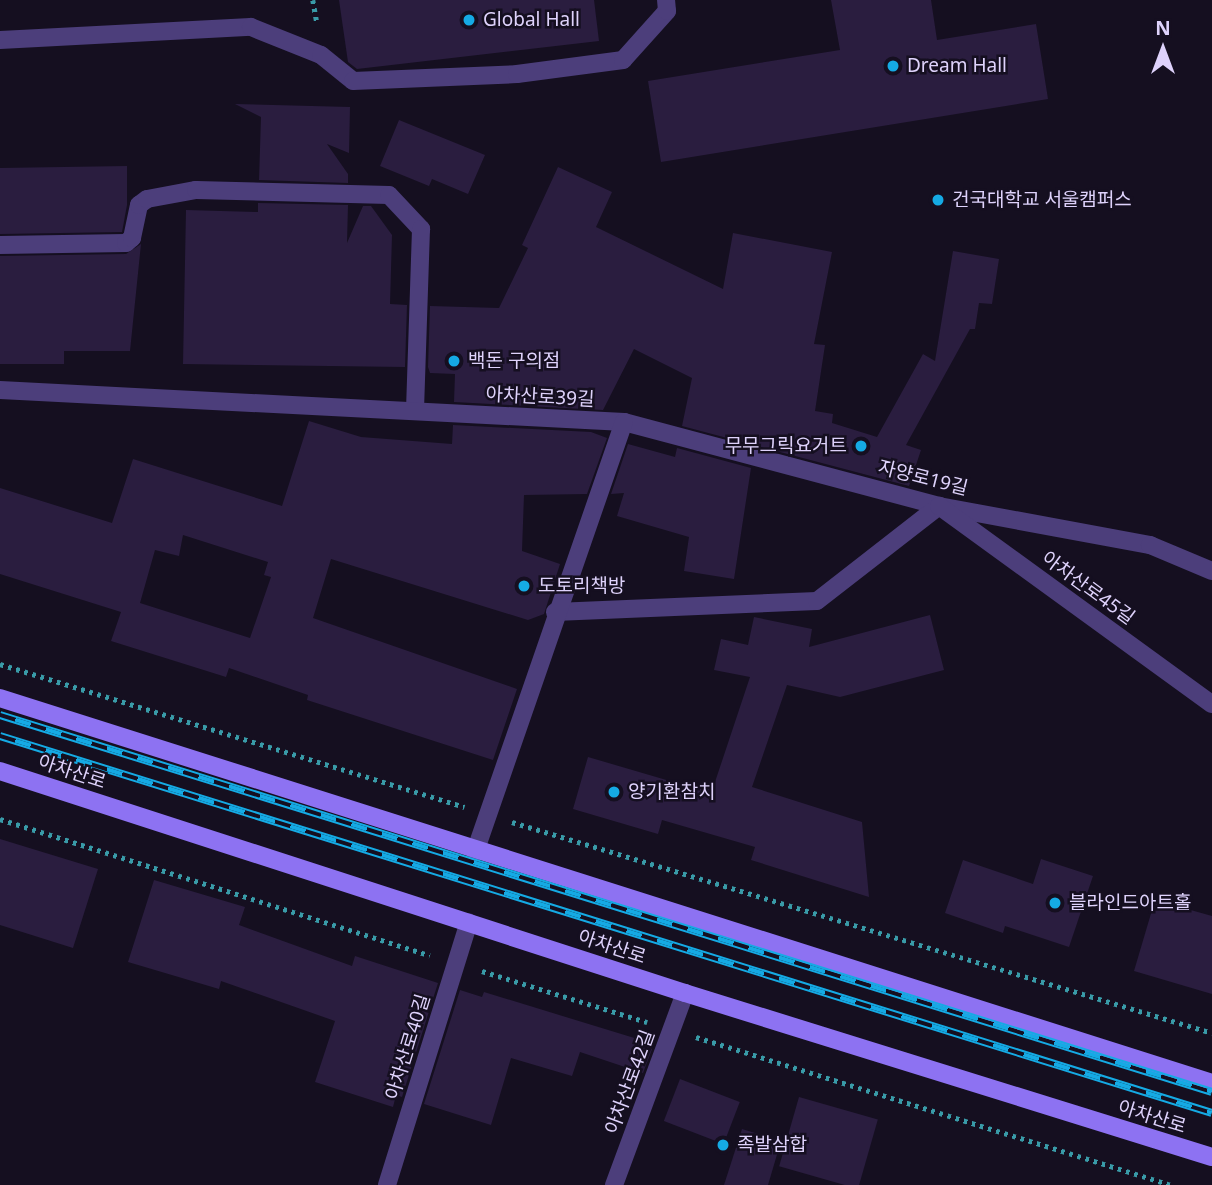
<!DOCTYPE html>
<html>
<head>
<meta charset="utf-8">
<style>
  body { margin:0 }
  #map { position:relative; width:1212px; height:1185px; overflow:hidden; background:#150f20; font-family:"Noto Sans","Noto Sans KR",sans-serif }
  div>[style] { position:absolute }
  .building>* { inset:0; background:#2a1d3f; transform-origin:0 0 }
  .path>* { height:4.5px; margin-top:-2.25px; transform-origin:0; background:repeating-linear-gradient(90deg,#399ba8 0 3.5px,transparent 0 8.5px) }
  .street>* { height:18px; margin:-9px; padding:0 9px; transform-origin:9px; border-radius:9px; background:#4c3e7b }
  .secondary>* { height:18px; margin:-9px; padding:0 9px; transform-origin:9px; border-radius:9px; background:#8d72f2 }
  .rail>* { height:8px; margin-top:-4px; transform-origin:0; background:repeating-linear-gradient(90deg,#150f20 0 16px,#15aae4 0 32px); box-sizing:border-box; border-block:2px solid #15aae4 }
  .dots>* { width:19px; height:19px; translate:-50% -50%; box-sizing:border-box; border:4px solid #150f20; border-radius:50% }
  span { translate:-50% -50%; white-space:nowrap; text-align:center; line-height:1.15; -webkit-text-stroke:5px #150f20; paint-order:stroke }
  .poi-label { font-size:19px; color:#ded2fb }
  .left { translate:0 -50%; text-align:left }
  .right { translate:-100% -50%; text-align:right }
  .street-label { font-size:19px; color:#ded2fb }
  .north { position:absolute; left:1128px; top:14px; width:70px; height:70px; -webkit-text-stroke:5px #150f20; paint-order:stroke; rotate:0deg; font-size:19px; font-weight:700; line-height:28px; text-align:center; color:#ded2fb }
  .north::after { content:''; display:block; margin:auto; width:24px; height:32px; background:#ded2fb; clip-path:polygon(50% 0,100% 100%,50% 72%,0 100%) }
</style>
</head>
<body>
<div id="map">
  <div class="building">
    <i style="clip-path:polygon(339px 0,594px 0,599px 41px,357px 69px,348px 62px)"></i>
    <i style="clip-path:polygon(831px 0,931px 0,937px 40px,1036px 24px,1048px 99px,661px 162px,648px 81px,840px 50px)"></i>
    <i style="clip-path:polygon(235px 104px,350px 107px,349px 153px,327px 144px,348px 174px,348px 183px,259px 180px,261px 117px)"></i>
    <i style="clip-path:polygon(399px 120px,485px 155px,468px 194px,432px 179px,429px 186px,380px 166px)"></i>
    <i style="clip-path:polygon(127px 166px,127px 205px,122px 232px,0 234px,0 168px)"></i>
    <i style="clip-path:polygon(558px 167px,612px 192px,596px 227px,723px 289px,733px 233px,832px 252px,814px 344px,825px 345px,815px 411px,833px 414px,832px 423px,877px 437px,923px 354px,935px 361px,953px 251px,999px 259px,992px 304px,979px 303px,975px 329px,970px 329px,906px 445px,921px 450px,909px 486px,682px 426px,692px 378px,634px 349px,603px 410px,454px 402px,455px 374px,430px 373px,428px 367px,430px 306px,499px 308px,528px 248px,522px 245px)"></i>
    <i style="clip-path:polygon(258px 203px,348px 205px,347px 243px,363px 206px,371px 206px,392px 235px,390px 304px,407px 305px,405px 367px,183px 364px,186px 210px,258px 212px)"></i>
    <i style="clip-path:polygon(141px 244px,130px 351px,64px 351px,64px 364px,0 364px,0 256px,126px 254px)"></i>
    <i style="clip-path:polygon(evenodd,309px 421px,361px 437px,452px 444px,453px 425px,591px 432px,607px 438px,587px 494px,524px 495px,522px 551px,560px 564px,544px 614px,528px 620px,331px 559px,313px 618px,517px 689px,493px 760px,307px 700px,308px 695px,229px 668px,226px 677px,111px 641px,121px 612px,0 574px,0 488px,112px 523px,133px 459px,282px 506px,309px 421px,183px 535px,268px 562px,264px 575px,271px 577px,250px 638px,140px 603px,155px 550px,179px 556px,183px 535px)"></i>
    <i style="clip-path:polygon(628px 444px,675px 457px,677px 448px,751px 468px,734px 579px,684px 571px,689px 537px,617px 516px,624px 493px,611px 494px)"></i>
    <i style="clip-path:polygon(930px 615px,944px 670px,840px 697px,787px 685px,752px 787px,862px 822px,869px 897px,751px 860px,755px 847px,662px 820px,658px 834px,573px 809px,588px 757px,680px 784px,714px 785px,750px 677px,714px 670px,721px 639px,748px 645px,754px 617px,812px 629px,809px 647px)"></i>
    <i style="clip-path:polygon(0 839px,98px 869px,73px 948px,0 925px)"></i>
    <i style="clip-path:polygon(1041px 859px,1093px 876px,1069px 947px,1005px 926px,1003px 933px,945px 913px,963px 860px,1033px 884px)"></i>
    <i style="clip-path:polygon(154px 880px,245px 907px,239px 925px,352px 966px,355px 956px,438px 983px,402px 1097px,396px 1095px,393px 1107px,315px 1082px,335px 1021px,221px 981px,219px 989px,128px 962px)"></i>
    <i style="clip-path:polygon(1155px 900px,1212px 916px,1212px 994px,1134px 971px)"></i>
    <i style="clip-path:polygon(460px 990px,482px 997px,484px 992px,654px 1044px,643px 1073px,580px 1052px,572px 1076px,511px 1058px,491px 1125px,424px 1104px)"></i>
    <i style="left:680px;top:1079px;width:64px;height:45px;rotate:21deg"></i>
    <i style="left:799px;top:1097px;width:82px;height:72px;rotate:16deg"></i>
    <i style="clip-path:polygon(742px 1129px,781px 1141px,768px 1185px,724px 1185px)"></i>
  </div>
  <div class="path">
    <i style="left:313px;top:0;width:23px;rotate:80deg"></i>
    <i style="left:0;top:664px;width:486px;rotate:17.1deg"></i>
    <i style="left:0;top:819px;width:451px;rotate:17.6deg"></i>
    <i style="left:512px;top:822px;width:731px;rotate:16.77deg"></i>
    <i style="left:482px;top:971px;width:173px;rotate:17.2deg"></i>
    <i style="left:696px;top:1037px;width:498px;rotate:17.3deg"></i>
  </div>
  <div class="street">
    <i style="left:0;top:40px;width:251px;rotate:-3deg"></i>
    <i style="left:251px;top:27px;width:75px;rotate:21.8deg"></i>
    <i style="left:321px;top:55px;width:41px;rotate:39.1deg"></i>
    <i style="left:353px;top:81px;width:164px;rotate:-2.4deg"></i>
    <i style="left:517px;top:74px;width:107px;rotate:-7.5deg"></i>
    <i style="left:623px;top:60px;width:66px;rotate:-48.1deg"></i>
    <i style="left:667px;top:11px;width:11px;rotate:-95deg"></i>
    <i style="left:0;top:245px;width:126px;rotate:-0.9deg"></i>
    <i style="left:126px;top:243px;width:8px;rotate:-40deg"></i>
    <i style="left:132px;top:238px;width:34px;rotate:-78deg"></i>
    <i style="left:139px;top:205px;width:10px;rotate:-37deg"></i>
    <i style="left:147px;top:199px;width:50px;rotate:-10.4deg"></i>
    <i style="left:196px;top:190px;width:193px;rotate:1.5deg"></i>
    <i style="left:389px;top:195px;width:47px;rotate:46.7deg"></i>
    <i style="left:421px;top:229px;width:182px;rotate:91.9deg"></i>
    <i style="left:0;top:390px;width:625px;rotate:2.94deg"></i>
    <i style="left:624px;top:422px;width:326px;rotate:14.9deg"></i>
    <i style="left:939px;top:506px;width:215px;rotate:10.5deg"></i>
    <i style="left:1150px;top:545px;width:67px;rotate:22.8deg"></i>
    <i style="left:555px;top:612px;width:262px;rotate:-2.4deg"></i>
    <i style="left:817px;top:601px;width:155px;rotate:-37.9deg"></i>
    <i style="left:939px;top:506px;width:337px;rotate:36deg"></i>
    <i style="left:475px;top:852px;width:455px;rotate:-70.9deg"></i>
    <i style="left:387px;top:1185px;width:275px;rotate:-72.7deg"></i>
    <i style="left:614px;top:1185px;width:205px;rotate:-69.7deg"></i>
  </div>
  <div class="secondary">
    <i style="left:0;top:698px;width:1272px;rotate:17.62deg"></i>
    <i style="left:0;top:771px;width:720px;rotate:17.96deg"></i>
    <i style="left:685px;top:993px;width:552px;rotate:17.29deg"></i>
  </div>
  <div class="rail">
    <i style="left:0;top:715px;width:1269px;rotate:17.28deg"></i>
    <i style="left:0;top:736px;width:1269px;rotate:17.28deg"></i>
  </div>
  <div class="dots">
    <i style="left:469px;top:20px;background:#15aae4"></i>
    <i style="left:893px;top:66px;background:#15aae4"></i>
    <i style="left:938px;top:200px;background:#15aae4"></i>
    <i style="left:454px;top:361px;background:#15aae4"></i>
    <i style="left:861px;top:446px;background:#15aae4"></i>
    <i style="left:524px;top:586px;background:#15aae4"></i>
    <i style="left:614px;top:792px;background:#15aae4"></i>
    <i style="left:1055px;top:903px;background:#15aae4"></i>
    <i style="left:723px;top:1145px;background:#15aae4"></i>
  </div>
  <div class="poi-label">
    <span class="left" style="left:483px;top:20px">Global Hall</span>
    <span class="left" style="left:907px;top:66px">Dream Hall</span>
    <span class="left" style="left:952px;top:200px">건국대학교 서울캠퍼스</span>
    <span class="left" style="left:468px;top:361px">백돈 구의점</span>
    <span class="right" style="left:847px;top:446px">무무그릭요거트</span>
    <span class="left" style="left:538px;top:586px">도토리책방</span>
    <span class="left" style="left:628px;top:792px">양기환참치</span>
    <span class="left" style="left:1069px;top:903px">블라인드아트홀</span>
    <span class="left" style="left:737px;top:1145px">족발삼합</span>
  </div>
  <div class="street-label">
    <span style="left:540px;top:397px;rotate:3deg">아차산로39길</span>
    <span style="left:923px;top:478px;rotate:14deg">자양로19길</span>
    <span style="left:1088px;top:588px;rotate:36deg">아차산로45길</span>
    <span style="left:72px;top:772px;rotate:18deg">아차산로</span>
    <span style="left:612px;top:947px;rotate:18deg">아차산로</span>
    <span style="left:408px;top:1047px;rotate:-73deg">아차산로40길</span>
    <span style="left:630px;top:1082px;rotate:-70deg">아차산로42길</span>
    <span style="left:1152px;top:1117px;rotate:17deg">아차산로</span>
  </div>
  <div class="north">N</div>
</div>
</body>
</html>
